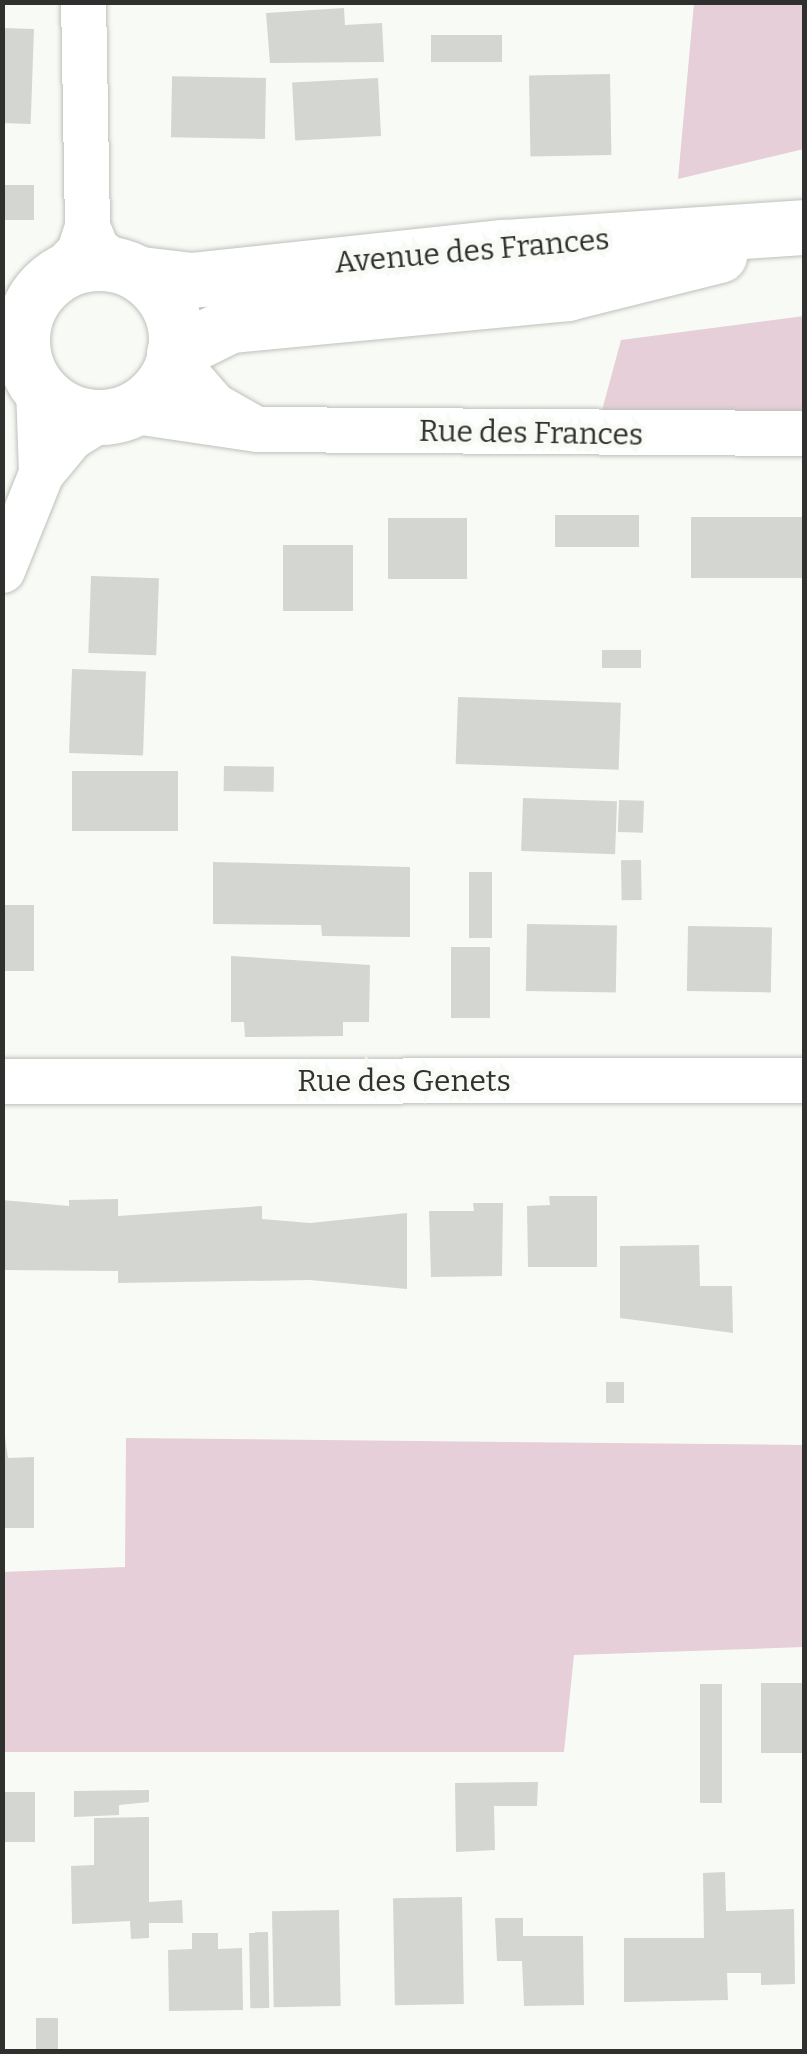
<!DOCTYPE html>
<html>
<head>
<meta charset="utf-8">
<style>
  body { margin:0 }
  #map { position:relative; width:807px; height:2054px; overflow:hidden; background:#f8fbf5; font-family:Bitter,serif }
  div>[style] { position:absolute }
  .green>* { inset:0; background:#e6cfd8 }
  .building>* { inset:0; background:#d4d6d1; transform-origin:0 0 }
  .roads { filter:drop-shadow(0 0 2px #bec1bb) drop-shadow(0 0 2px #bec1bb) }
  .street>* { height:45px; margin:-22.5px; padding:0 22.5px; transform-origin:22.5px; border-radius:22.5px; background:#fff }
  .secondary>* { height:55px; margin:-27.5px; padding:0 27.5px; transform-origin:27.5px; border-radius:27.5px; background:#fff }
  .secondary>.ring { margin:-27.5px; padding:0; box-sizing:content-box; background:none; border:55px solid #fff; border-radius:50% }
  span { translate:-50% -50%; white-space:nowrap; text-align:center; line-height:1.15; -webkit-text-stroke:9px #f8fbf5; paint-order:stroke }
  .street-label { font-size:30px; color:#30312f }
  .frame { position:absolute; inset:0; border:5px solid #30312f; pointer-events:none }
</style>
</head>
<body>
<div id="map">
  <div class="green">
    <i style="clip-path:polygon(694px 3px,804px 3px,804px 149px,678px 179px)"></i>
    <i style="clip-path:polygon(804px 316px,804px 413px,601px 414px,621px 340px)"></i>
    <i style="clip-path:polygon(126px 1438px,804px 1445px,804px 1647px,574px 1655px,564px 1752px,3px 1752px,3px 1572px,125px 1567px)"></i>
  </div>
  <div class="building">
    <i style="clip-path:polygon(344px 8px,345px 25px,382px 23px,384px 62px,270px 63px,266px 13px)"></i>
    <i style="left:2px;top:28px;width:32px;height:95px;rotate:2deg"></i>
    <i style="left:431px;top:35px;width:71px;height:27px"></i>
    <i style="left:610px;top:74px;width:81px;height:81px;rotate:89deg"></i>
    <i style="left:266px;top:78px;width:61px;height:94px;rotate:91deg"></i>
    <i style="left:378px;top:78px;width:58px;height:86px;rotate:87deg"></i>
    <i style="left:34px;top:185px;width:35px;height:32px;rotate:90deg"></i>
    <i style="left:555px;top:515px;width:84px;height:32px"></i>
    <i style="left:804px;top:517px;width:61px;height:113px;rotate:90deg"></i>
    <i style="left:388px;top:518px;width:79px;height:61px"></i>
    <i style="left:283px;top:545px;width:70px;height:66px"></i>
    <i style="left:91px;top:576px;width:68px;height:77px;rotate:2deg"></i>
    <i style="left:641px;top:650px;width:18px;height:39px;rotate:90deg"></i>
    <i style="left:72px;top:669px;width:74px;height:84px;rotate:2deg"></i>
    <i style="left:458px;top:697px;width:163px;height:67px;rotate:2deg"></i>
    <i style="left:224px;top:766px;width:50px;height:25px;rotate:1deg"></i>
    <i style="left:72px;top:771px;width:106px;height:60px"></i>
    <i style="left:523px;top:798px;width:94px;height:53px;rotate:2deg"></i>
    <i style="left:619px;top:800px;width:25px;height:32px;rotate:2deg"></i>
    <i style="left:641px;top:860px;width:40px;height:20px;rotate:89deg"></i>
    <i style="clip-path:polygon(213px 862px,410px 867px,410px 937px,322px 936px,321px 925px,213px 924px)"></i>
    <i style="left:469px;top:872px;width:23px;height:66px"></i>
    <i style="left:2px;top:905px;width:32px;height:66px"></i>
    <i style="left:527px;top:924px;width:90px;height:67px;rotate:1deg"></i>
    <i style="left:688px;top:926px;width:84px;height:65px;rotate:1deg"></i>
    <i style="left:451px;top:947px;width:39px;height:71px"></i>
    <i style="clip-path:polygon(231px 956px,370px 965px,369px 1022px,343px 1022px,343px 1036px,245px 1037px,244px 1022px,231px 1022px)"></i>
    <i style="clip-path:polygon(549px 1196px,597px 1196px,597px 1267px,528px 1267px,527px 1206px,550px 1205px)"></i>
    <i style="clip-path:polygon(118px 1199px,118px 1216px,262px 1206px,262px 1219px,310px 1223px,407px 1213px,407px 1289px,310px 1280px,118px 1283px,118px 1271px,2px 1270px,2px 1200px,69px 1206px,69px 1200px)"></i>
    <i style="clip-path:polygon(473px 1203px,503px 1203px,502px 1276px,431px 1277px,429px 1211px,474px 1211px)"></i>
    <i style="clip-path:polygon(699px 1245px,700px 1286px,732px 1286px,733px 1333px,620px 1318px,620px 1246px)"></i>
    <i style="left:606px;top:1382px;width:18px;height:21px"></i>
    <i style="clip-path:polygon(2px 1416px,8px 1458px,34px 1457px,34px 1528px,2px 1528px)"></i>
    <i style="left:761px;top:1683px;width:43px;height:70px"></i>
    <i style="left:700px;top:1684px;width:22px;height:119px"></i>
    <i style="clip-path:polygon(538px 1782px,537px 1806px,494px 1806px,495px 1850px,456px 1852px,455px 1783px)"></i>
    <i style="clip-path:polygon(149px 1790px,149px 1802px,119px 1805px,119px 1815px,74px 1817px,74px 1791px)"></i>
    <i style="left:35px;top:1792px;width:50px;height:33px;rotate:90deg"></i>
    <i style="clip-path:polygon(149px 1817px,149px 1902px,182px 1900px,183px 1923px,149px 1923px,149px 1938px,131px 1939px,130px 1921px,72px 1924px,71px 1866px,94px 1865px,94px 1818px)"></i>
    <i style="clip-path:polygon(725px 1872px,726px 1911px,794px 1909px,795px 1984px,761px 1985px,761px 1973px,727px 1973px,728px 2000px,624px 2002px,624px 1938px,704px 1938px,703px 1873px)"></i>
    <i style="left:462px;top:1897px;width:107px;height:69px;rotate:89deg"></i>
    <i style="left:339px;top:1910px;width:96px;height:67px;rotate:89deg"></i>
    <i style="clip-path:polygon(495px 1918px,523px 1918px,523px 1936px,583px 1936px,584px 2005px,524px 2006px,522px 1961px,497px 1961px)"></i>
    <i style="left:268px;top:1932px;width:76px;height:19px;rotate:89deg"></i>
    <i style="clip-path:polygon(192px 1933px,218px 1933px,218px 1949px,242px 1948px,243px 2010px,169px 2011px,168px 1950px,192px 1949px)"></i>
    <i style="left:36px;top:2018px;width:22px;height:34px"></i>
  </div>
  <div class="roads">
    <div class="street">
      <i style="left:87px;top:226px;width:24px;rotate:68deg"></i>
      <i style="left:96px;top:248px;width:26px;rotate:39deg"></i>
      <i style="left:57px;top:274px;width:32px;rotate:-46deg"></i>
      <i style="left:79px;top:251px;width:26px;rotate:-72deg"></i>
      <i style="left:87px;top:226px;width:224px;rotate:-91deg"></i>
      <i style="left:173px;top:358px;width:62px;rotate:48.9deg"></i>
      <i style="left:214px;top:405px;width:43px;rotate:29.6deg"></i>
      <i style="left:128px;top:410px;width:130px;rotate:8.4deg"></i>
      <i style="left:257px;top:429px;width:547px;rotate:0.42deg"></i>
      <i style="left:41px;top:473px;width:47px;rotate:-50.2deg"></i>
      <i style="left:71px;top:437px;width:40px;rotate:-32deg"></i>
      <i style="left:2px;top:570px;width:105px;rotate:-68.1deg"></i>
      <i style="left:41px;top:473px;width:86px;rotate:-92deg"></i>
      <i style="left:2px;top:1081px;width:802px;rotate:-0.07deg"></i>
    </div>
    <div class="secondary">
      <i class="ring" style="left:22px;top:263px;width:99px;height:99px"></i>
      <i style="left:141px;top:274px;width:51px;rotate:6.7deg"></i>
      <i style="left:192px;top:280px;width:313px;rotate:-6.1deg"></i>
      <i style="left:503px;top:247px;width:302px;rotate:-3.8deg"></i>
      <i style="left:174px;top:353px;width:63px;rotate:-26.6deg"></i>
      <i style="left:230px;top:325px;width:339px;rotate:-5.4deg"></i>
      <i style="left:567px;top:293px;width:157px;rotate:-14deg"></i>
    </div>
  </div>
  <div class="street-label">
    <span style="left:472px;top:251px;rotate:-5deg">Avenue des Frances</span>
    <span style="left:531px;top:433px;rotate:1deg">Rue des Frances</span>
    <span style="left:404px;top:1081px">Rue des Genets</span>
  </div>
  <div class="frame"></div>
</div>
</body>
</html>
